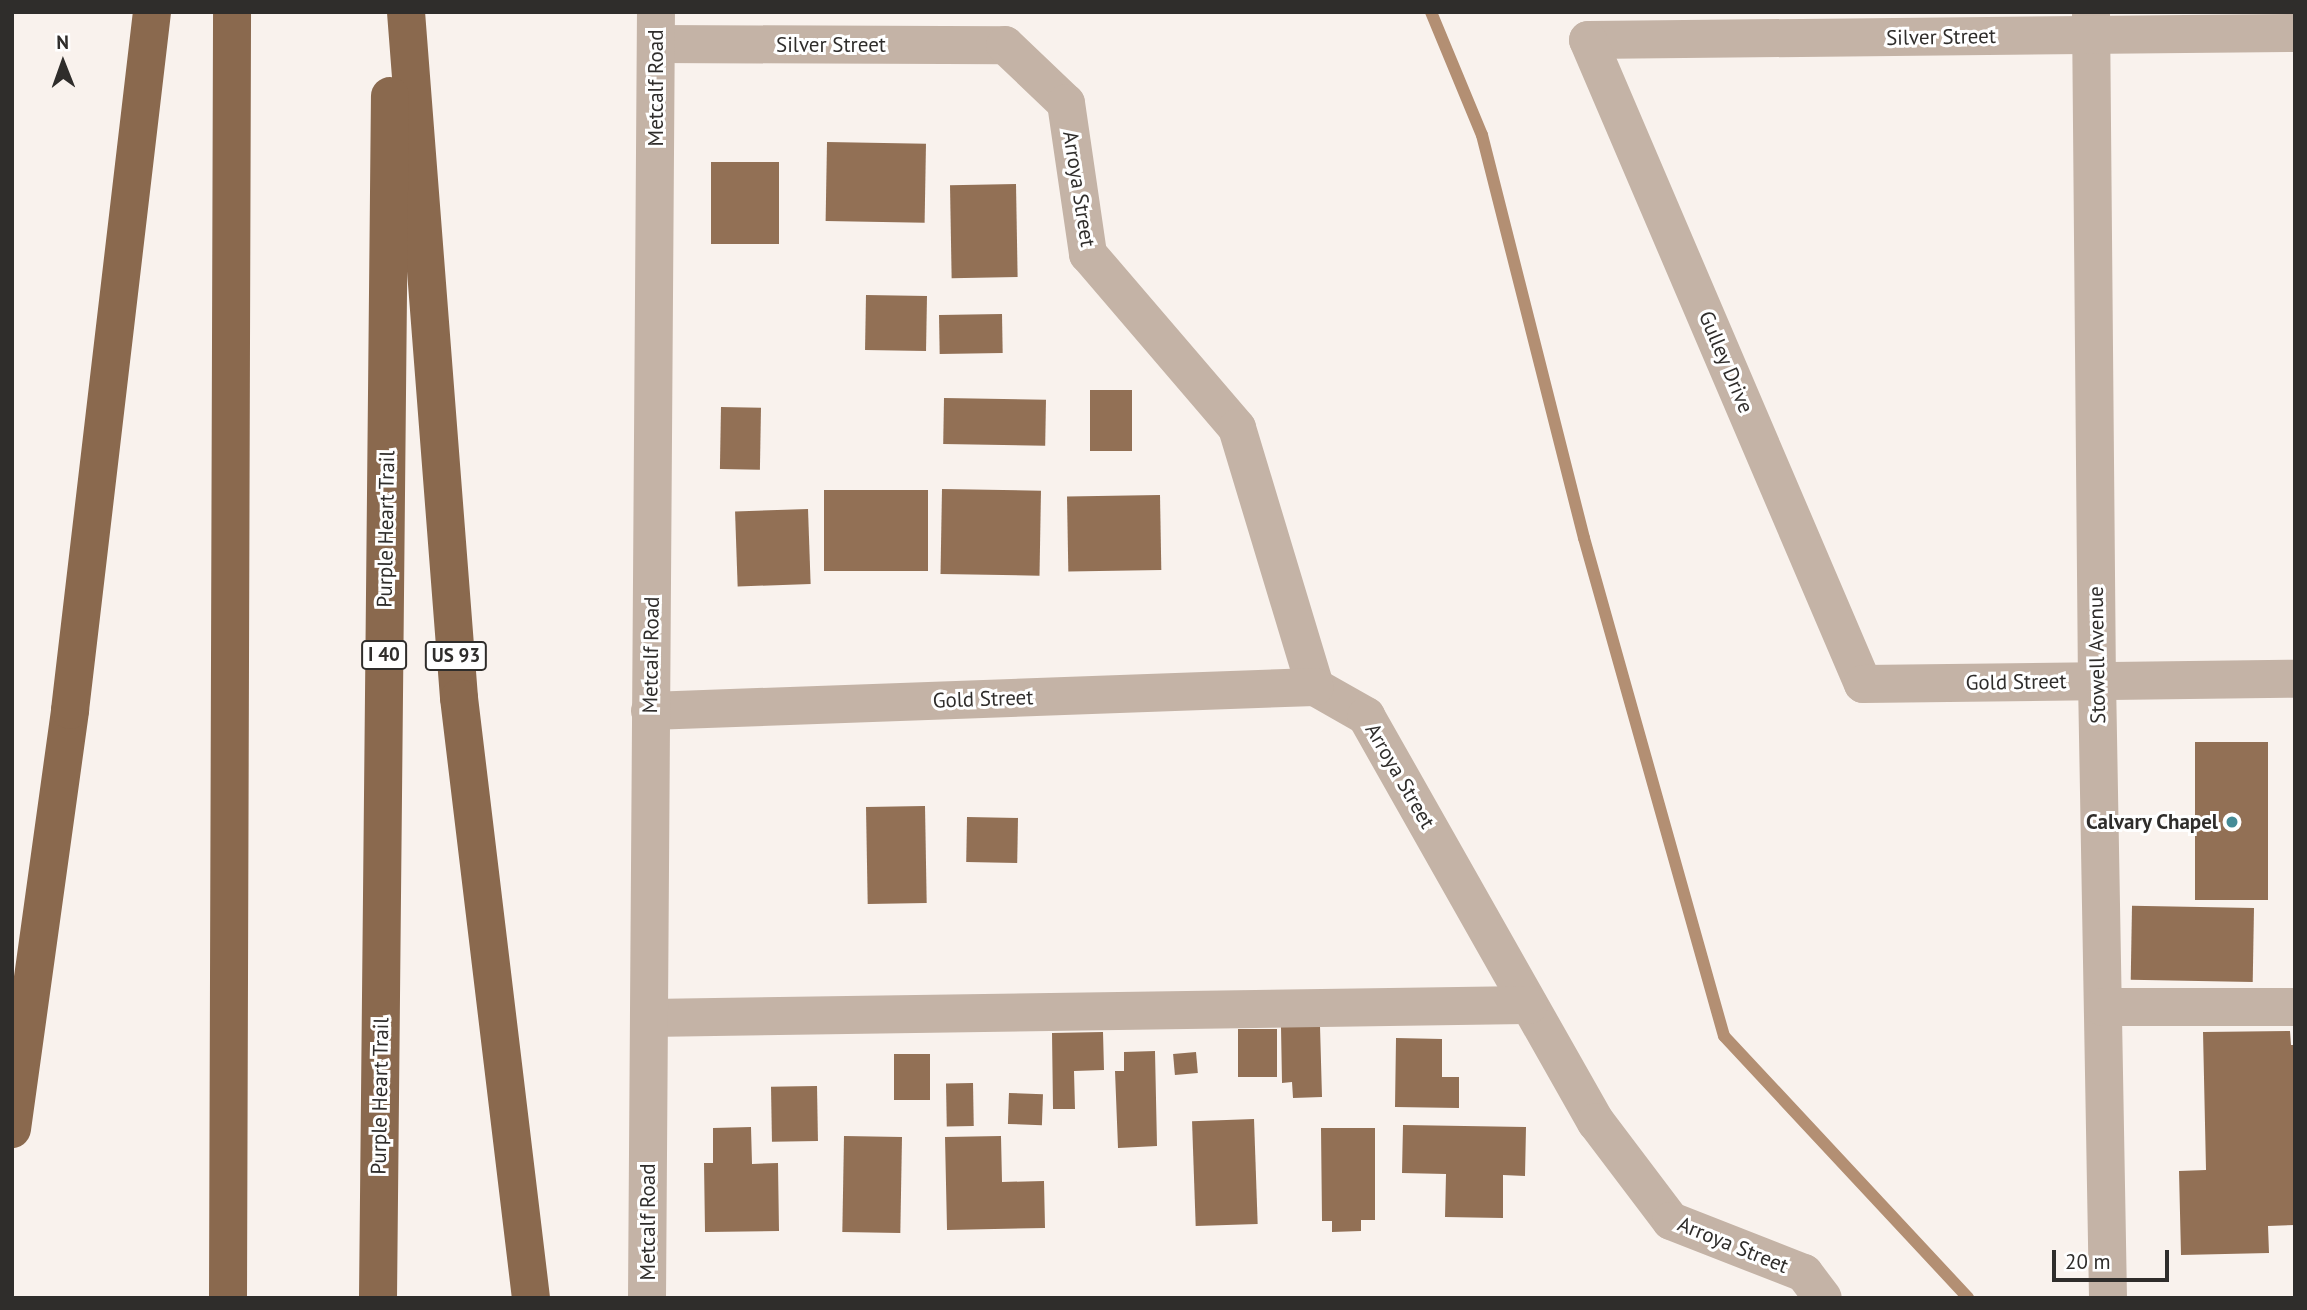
<!DOCTYPE html>
<style>
body{margin:0}
#map{position:relative;width:2307px;height:1310px;overflow:hidden;background:#f9f2ed;font-family:"PT Sans",sans-serif}
div>[style]{position:absolute}
.stream>*{height:12px;margin:-6px;padding:0 6px;transform-origin:6px;border-radius:6px;background:#b38f73}
.building>*{inset:0;background:#927055;transform-origin:0 0}
.minor>*{height:38px;margin:-19px;padding:0 19px;transform-origin:19px;border-radius:19px;background:#c4b3a6}
.highway>*{height:38px;margin:-19px;padding:0 19px;transform-origin:19px;border-radius:19px;background:#8a694e}
.dots>*{width:19px;height:19px;translate:-50% -50%;box-sizing:border-box;border:4px solid #fff;border-radius:50%}
span{translate:-50% -50%;white-space:nowrap;text-align:center;line-height:1.15;-webkit-text-stroke:6px #fff;paint-order:stroke}
.shield-label span{padding:2px 5px;background:#fff;border:2px solid;border-radius:5px;-webkit-text-stroke-width:0}
.shield-label{font-size:19px;color:#2f2d2b;font-weight:700}
.street-label{font-size:21px;color:#2f2d2b}
.poi-label{font-size:21px;color:#2f2d2b;font-weight:700}
.right{translate:-100% -50%;text-align:right}
.frame{position:absolute;inset:0;border:14px solid #2f2d2b;pointer-events:none}
.north{position:absolute;left:28px;top:28px;width:70px;height:70px;-webkit-text-stroke:5px #fff;paint-order:stroke;rotate:359deg;font-size:19px;font-weight:700;line-height:28px;text-align:center;color:#2f2d2b}
.north::after{content:'';display:block;margin:auto;width:24px;height:32px;background:#2f2d2b;clip-path:polygon(50% 0,100% 100%,50% 72%,0 100%)}
.scale{position:absolute;left:2052px;top:1250px;width:117px;height:32px;box-sizing:border-box;border:4px solid #2f2d2b;border-top:0;padding-left:9px;font-size:21px;line-height:24px;white-space:nowrap;color:#2f2d2b;-webkit-text-stroke:5px #fff;paint-order:stroke}
</style>
<div id="map">
<div class="stream">
<i style="left:1431px;top:12px;width:133px;rotate:67.5deg"></i>
<i style="left:1482px;top:135px;width:416px;rotate:75.8deg"></i>
<i style="left:1584px;top:538px;width:517px;rotate:74.3deg"></i>
<i style="left:1724px;top:1036px;width:358px;rotate:47deg"></i>
</div>
<div class="building">
<i style="left:827px;top:142px;width:99px;height:79px;rotate:1deg"></i>
<i style="left:779px;top:162px;width:82px;height:68px;rotate:90deg"></i>
<i style="left:1016px;top:184px;width:93px;height:66px;rotate:89deg"></i>
<i style="left:866px;top:295px;width:61px;height:55px;rotate:1deg"></i>
<i style="left:1002px;top:314px;width:39px;height:63px;rotate:89deg"></i>
<i style="left:1090px;top:390px;width:42px;height:61px"></i>
<i style="left:944px;top:398px;width:102px;height:46px;rotate:1deg"></i>
<i style="left:721px;top:407px;width:40px;height:62px;rotate:1deg"></i>
<i style="left:942px;top:489px;width:99px;height:85px;rotate:1deg"></i>
<i style="left:824px;top:490px;width:104px;height:81px"></i>
<i style="left:1160px;top:495px;width:75px;height:93px;rotate:89deg"></i>
<i style="left:808px;top:509px;width:75px;height:73px;rotate:88deg"></i>
<i style="left:2268px;top:742px;width:158px;height:73px;rotate:90deg"></i>
<i style="left:925px;top:806px;width:97px;height:59px;rotate:89deg"></i>
<i style="left:967px;top:817px;width:51px;height:45px;rotate:1deg"></i>
<i style="left:2254px;top:908px;width:74px;height:122px;rotate:91deg"></i>
<i style="clip-path:polygon(1320px 1026px,1322px 1097px,1293px 1098px,1292px 1082px,1282px 1083px,1281px 1027px)"></i>
<i style="left:1238px;top:1029px;width:39px;height:48px"></i>
<i style="clip-path:polygon(2290px 1031px,2291px 1045px,2295px 1045px,2295px 1225px,2268px 1226px,2269px 1253px,2181px 1255px,2179px 1171px,2206px 1170px,2203px 1032px)"></i>
<i style="clip-path:polygon(1103px 1032px,1104px 1070px,1074px 1071px,1075px 1109px,1053px 1109px,1052px 1033px)"></i>
<i style="clip-path:polygon(1396px 1038px,1442px 1039px,1442px 1077px,1459px 1077px,1459px 1108px,1395px 1107px)"></i>
<i style="clip-path:polygon(1155px 1051px,1157px 1146px,1118px 1148px,1115px 1071px,1124px 1071px,1124px 1052px)"></i>
<i style="left:1196px;top:1052px;width:21px;height:23px;rotate:85deg"></i>
<i style="left:894px;top:1054px;width:36px;height:46px"></i>
<i style="left:973px;top:1083px;width:43px;height:27px;rotate:89deg"></i>
<i style="left:817px;top:1086px;width:55px;height:46px;rotate:89deg"></i>
<i style="left:1009px;top:1093px;width:34px;height:31px;rotate:2deg"></i>
<i style="left:1254px;top:1119px;width:105px;height:62px;rotate:88deg"></i>
<i style="clip-path:polygon(1403px 1125px,1526px 1127px,1525px 1176px,1503px 1175px,1503px 1218px,1445px 1217px,1446px 1174px,1402px 1173px)"></i>
<i style="clip-path:polygon(751px 1127px,752px 1164px,778px 1163px,779px 1231px,705px 1232px,704px 1163px,713px 1163px,713px 1128px)"></i>
<i style="clip-path:polygon(1321px 1128px,1375px 1128px,1375px 1220px,1361px 1220px,1361px 1231px,1332px 1232px,1332px 1221px,1322px 1221px)"></i>
<i style="left:844px;top:1136px;width:58px;height:96px;rotate:1deg"></i>
<i style="clip-path:polygon(1001px 1136px,1002px 1182px,1044px 1181px,1045px 1228px,947px 1230px,945px 1137px)"></i>
</div>
<div class="minor">
<i style="left:2091px;top:12px;width:668px;rotate:89.49deg"></i>
<i style="left:2097px;top:680px;width:618px;rotate:88.98deg"></i>
<i style="left:2295px;top:33px;width:707px;rotate:179.43deg"></i>
<i style="left:1588px;top:40px;width:700px;rotate:66.88deg"></i>
<i style="left:1863px;top:684px;width:432px;rotate:-0.7deg"></i>
<i style="left:656px;top:44px;width:349px;rotate:0.2deg"></i>
<i style="left:1005px;top:45px;width:84px;rotate:43.6deg"></i>
<i style="left:1066px;top:103px;width:153px;rotate:81.7deg"></i>
<i style="left:1088px;top:254px;width:229px;rotate:49.4deg"></i>
<i style="left:1237px;top:428px;width:270px;rotate:73.2deg"></i>
<i style="left:1315px;top:687px;width:59px;rotate:29.6deg"></i>
<i style="left:1366px;top:716px;width:467px;rotate:60.5deg"></i>
<i style="left:1596px;top:1122px;width:124px;rotate:52.9deg"></i>
<i style="left:1671px;top:1221px;width:143px;rotate:21.4deg"></i>
<i style="left:1804px;top:1273px;width:31px;rotate:53deg"></i>
<i style="left:650px;top:711px;width:665px;rotate:-2.07deg"></i>
<i style="left:2103px;top:1007px;width:192px"></i>
<i style="left:649px;top:1018px;width:880px;rotate:-0.85deg"></i>
<i style="left:647px;top:1298px;width:1286px;rotate:-89.6deg"></i>
</div>
<div class="highway">
<i style="left:406px;top:12px;width:688px;rotate:85.58deg"></i>
<i style="left:459px;top:698px;width:604px;rotate:83.16deg"></i>
<i style="left:12px;top:1129px;width:423px;rotate:-82.1deg"></i>
<i style="left:70px;top:710px;width:703px;rotate:-83.3deg"></i>
<i style="left:228px;top:1298px;width:1286px;rotate:-89.82deg"></i>
<i style="left:378px;top:1298px;width:1202px;rotate:-89.43deg"></i>
</div>
<div class="dots">
<i style="left:2232px;top:822px;background:#458b96"></i>
</div>
<div class="shield-label">
<span style="left:384px;top:655px">I 40</span>
<span style="left:456px;top:656px">US 93</span>
</div>
<div class="street-label">
<span style="left:1941px;top:37px;rotate:-1deg">Silver Street</span>
<span style="left:831px;top:45px">Silver Street</span>
<span style="left:656px;top:88px;rotate:-90deg">Metcalf Road</span>
<span style="left:1079px;top:189px;rotate:81deg">Arroya Street</span>
<span style="left:1726px;top:362px;rotate:67deg">Gulley Drive</span>
<span style="left:386px;top:529px;rotate:-89deg">Purple Heart Trail</span>
<span style="left:651px;top:655px;rotate:-89deg">Metcalf Road</span>
<span style="left:2097px;top:655px;rotate:-91deg">Stowell Avenue</span>
<span style="left:2016px;top:682px;rotate:-1deg">Gold Street</span>
<span style="left:983px;top:699px;rotate:-2deg">Gold Street</span>
<span style="left:1400px;top:776px;rotate:60deg">Arroya Street</span>
<span style="left:380px;top:1096px;rotate:-89deg">Purple Heart Trail</span>
<span style="left:648px;top:1222px;rotate:-90deg">Metcalf Road</span>
<span style="left:1733px;top:1245px;rotate:22deg">Arroya Street</span>
</div>
<div class="poi-label">
<span class="right" style="left:2218px;top:822px">Calvary Chapel</span>
</div>
<div class="frame"></div>
<div class="north">N</div>
<div class="scale">20 m</div>
</div>
